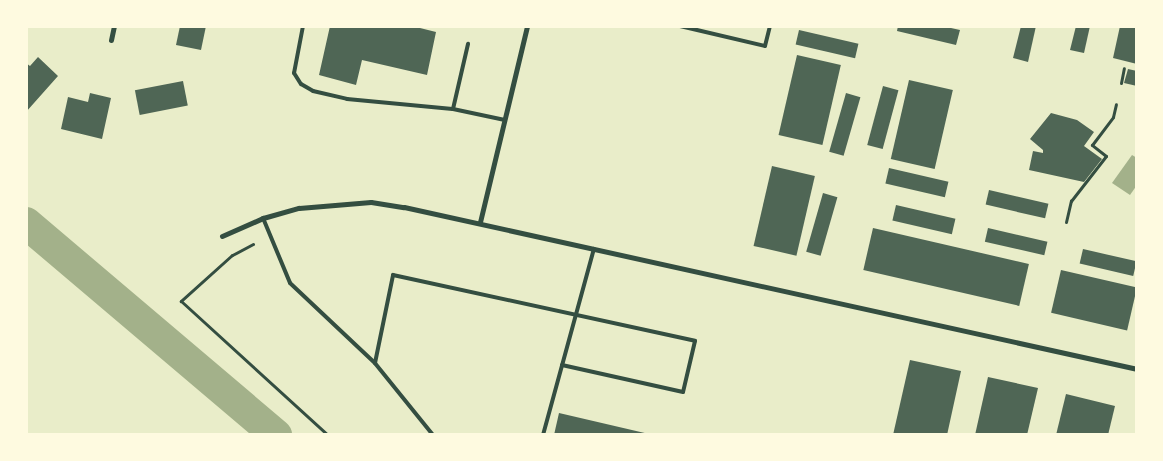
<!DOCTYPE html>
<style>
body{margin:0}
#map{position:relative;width:1163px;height:461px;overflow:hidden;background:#e9edc9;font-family:Overpass,sans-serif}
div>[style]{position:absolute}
.water>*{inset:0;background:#a3b18a}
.river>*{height:32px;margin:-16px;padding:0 16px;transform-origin:16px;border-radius:16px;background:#a3b18a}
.building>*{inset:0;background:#4f6655;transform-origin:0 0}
.path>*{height:3px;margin:-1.5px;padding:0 1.5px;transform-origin:1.5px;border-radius:1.5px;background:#344e41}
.service>*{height:4px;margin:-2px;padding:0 2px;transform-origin:2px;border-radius:2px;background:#344e41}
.minor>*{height:5px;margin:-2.5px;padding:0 2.5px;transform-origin:2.5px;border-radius:2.5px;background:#344e41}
span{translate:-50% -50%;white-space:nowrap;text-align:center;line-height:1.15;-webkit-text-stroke:5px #fefae0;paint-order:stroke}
.frame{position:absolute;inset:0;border:28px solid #fefae0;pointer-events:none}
</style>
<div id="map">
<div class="water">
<i style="clip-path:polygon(1132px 155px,1137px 158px,1137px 185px,1130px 195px,1112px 183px)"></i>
</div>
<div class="river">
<i style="left:26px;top:223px;width:328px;rotate:40.3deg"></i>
</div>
<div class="building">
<i style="clip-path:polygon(180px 26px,206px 26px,201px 50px,176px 45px)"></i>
<i style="clip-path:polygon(330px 26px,412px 26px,436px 32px,427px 75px,362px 60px,356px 85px,319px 75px)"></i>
<i style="clip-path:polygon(898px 26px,942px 26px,960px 30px,956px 45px,897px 31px)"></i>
<i style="clip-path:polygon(1021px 26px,1036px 26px,1028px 62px,1013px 58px)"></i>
<i style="clip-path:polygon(1076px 26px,1090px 26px,1084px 53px,1070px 50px)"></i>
<i style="clip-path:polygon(1120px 26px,1137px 26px,1137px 64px,1113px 58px)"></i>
<i style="left:799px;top:30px;width:61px;height:15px;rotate:13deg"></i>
<i style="left:797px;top:55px;width:45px;height:82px;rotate:13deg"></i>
<i style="clip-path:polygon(38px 57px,58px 76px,26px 112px,26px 63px,30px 66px)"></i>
<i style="clip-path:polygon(1128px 69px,1137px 71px,1137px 86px,1124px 83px)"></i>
<i style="left:909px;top:80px;width:45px;height:81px;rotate:13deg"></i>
<i style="left:183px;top:81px;width:25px;height:49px;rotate:79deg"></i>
<i style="left:883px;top:86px;width:16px;height:61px;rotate:15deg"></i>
<i style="clip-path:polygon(90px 93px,111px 98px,102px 139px,61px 129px,68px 97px,88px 102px)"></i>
<i style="left:846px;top:93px;width:15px;height:61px;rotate:16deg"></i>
<i style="clip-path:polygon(1051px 113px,1077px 120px,1094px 132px,1084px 146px,1102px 159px,1084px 182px,1029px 170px,1033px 151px,1043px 153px,1043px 150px,1030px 139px)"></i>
<i style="left:772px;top:166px;width:44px;height:82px;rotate:13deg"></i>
<i style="left:889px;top:168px;width:61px;height:16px;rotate:13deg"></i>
<i style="left:989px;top:190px;width:61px;height:15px;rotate:13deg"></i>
<i style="left:823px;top:193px;width:15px;height:61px;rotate:16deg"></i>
<i style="left:896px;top:205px;width:61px;height:16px;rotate:13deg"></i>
<i style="left:873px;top:228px;width:160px;height:43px;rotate:13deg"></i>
<i style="left:988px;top:228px;width:61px;height:14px;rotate:13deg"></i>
<i style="left:1083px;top:249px;width:55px;height:15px;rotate:13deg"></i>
<i style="left:1061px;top:270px;width:78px;height:44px;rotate:13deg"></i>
<i style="clip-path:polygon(910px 360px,961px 371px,947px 435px,893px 435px)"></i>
<i style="clip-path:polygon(988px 377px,1038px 388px,1027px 435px,975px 435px)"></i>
<i style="clip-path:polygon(1066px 394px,1115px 406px,1108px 435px,1056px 435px)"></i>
<i style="clip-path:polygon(559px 413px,649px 434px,649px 435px,554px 435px)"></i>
</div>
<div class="path">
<i style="left:1121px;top:83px;width:15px;rotate:-79deg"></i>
<i style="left:1066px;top:222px;width:22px;rotate:-77deg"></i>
<i style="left:1071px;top:201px;width:57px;rotate:-52.1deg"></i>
<i style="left:1106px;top:156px;width:18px;rotate:-142deg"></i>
<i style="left:1092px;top:145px;width:35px;rotate:-53deg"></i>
<i style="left:1113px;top:117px;width:13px;rotate:-77deg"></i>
<i style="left:253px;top:244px;width:24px;rotate:152deg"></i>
<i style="left:232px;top:255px;width:69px;rotate:138deg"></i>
<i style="left:181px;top:301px;width:199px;rotate:42.4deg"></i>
</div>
<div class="service">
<i style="left:303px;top:26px;width:48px;rotate:100.8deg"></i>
<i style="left:294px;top:73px;width:13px;rotate:58deg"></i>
<i style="left:301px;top:84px;width:14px;rotate:30deg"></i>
<i style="left:313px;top:91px;width:35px;rotate:13deg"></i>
<i style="left:347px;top:99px;width:106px;rotate:5.4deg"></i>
<i style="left:453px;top:109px;width:53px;rotate:11.9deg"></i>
<i style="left:680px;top:26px;width:87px;rotate:13.2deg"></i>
<i style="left:765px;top:46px;width:21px;rotate:-76deg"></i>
<i style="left:453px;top:109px;width:67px;rotate:-77deg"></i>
<i style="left:263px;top:218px;width:70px;rotate:67.4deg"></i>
<i style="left:290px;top:283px;width:117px;rotate:43.3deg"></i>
<i style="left:433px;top:435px;width:92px;rotate:-128.9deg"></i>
<i style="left:375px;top:363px;width:90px;rotate:-78.4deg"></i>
<i style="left:393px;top:275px;width:309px;rotate:12.3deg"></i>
<i style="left:695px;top:341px;width:52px;rotate:103.2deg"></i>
<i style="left:683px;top:392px;width:124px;rotate:-167.4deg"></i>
<i style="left:543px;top:435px;width:193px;rotate:-74.7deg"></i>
</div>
<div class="minor">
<i style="left:111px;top:40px;width:14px;rotate:-78deg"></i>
<i style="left:480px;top:222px;width:202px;rotate:-76.5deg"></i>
<i style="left:222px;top:236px;width:45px;rotate:-23.7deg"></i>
<i style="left:263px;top:218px;width:37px;rotate:-16deg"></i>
<i style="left:299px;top:208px;width:72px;rotate:-4.8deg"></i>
<i style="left:371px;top:202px;width:33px;rotate:9deg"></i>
<i style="left:404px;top:207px;width:751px;rotate:12.46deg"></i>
</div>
<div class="frame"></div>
</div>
